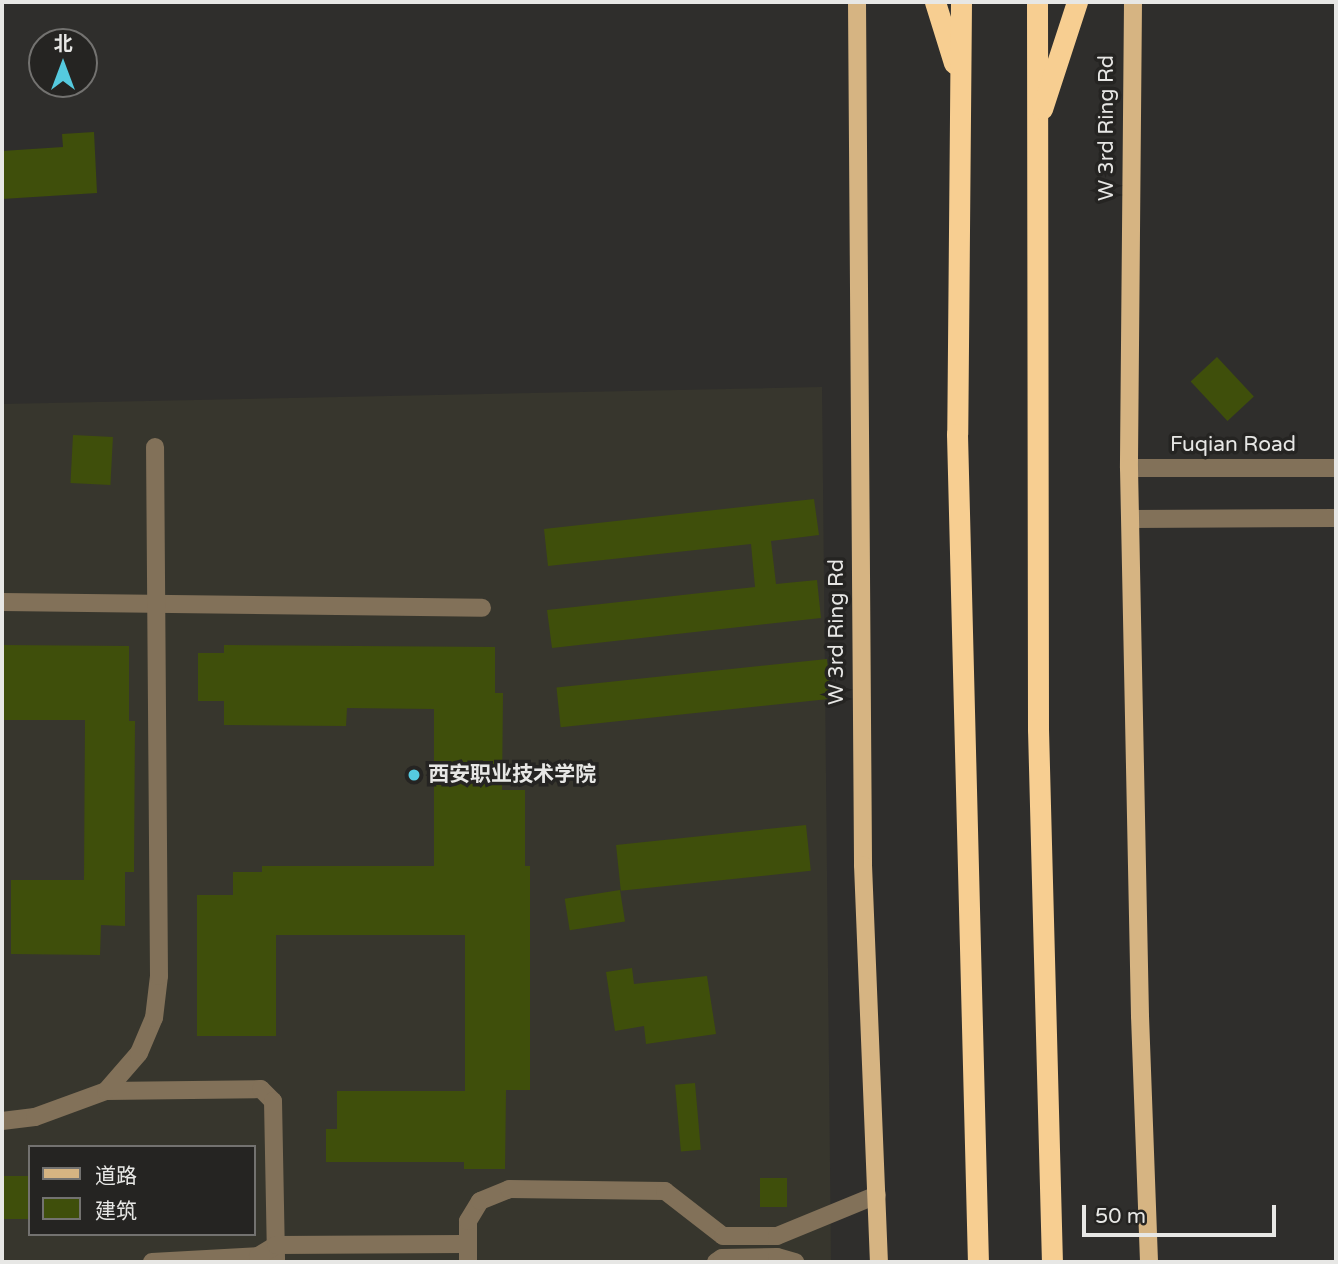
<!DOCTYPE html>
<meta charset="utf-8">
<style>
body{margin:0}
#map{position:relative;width:1338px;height:1264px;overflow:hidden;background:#2f2e2c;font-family:"Varela Round","Noto Sans SC",sans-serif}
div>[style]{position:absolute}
.built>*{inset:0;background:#37362d}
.building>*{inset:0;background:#3f4f0b;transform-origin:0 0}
.minor>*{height:18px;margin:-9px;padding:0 9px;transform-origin:9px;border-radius:9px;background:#827159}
.major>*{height:18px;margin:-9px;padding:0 9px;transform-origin:9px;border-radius:9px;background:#d6b482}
.highway>*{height:21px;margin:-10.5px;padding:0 10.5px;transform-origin:10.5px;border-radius:10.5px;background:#f7ce91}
.dots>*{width:19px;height:19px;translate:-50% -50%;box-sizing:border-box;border:4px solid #252422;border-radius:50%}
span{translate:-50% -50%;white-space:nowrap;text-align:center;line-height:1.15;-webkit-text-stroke:7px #252422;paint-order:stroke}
.street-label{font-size:21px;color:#e7e7e5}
.poi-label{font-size:21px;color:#e7e7e5;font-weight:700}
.left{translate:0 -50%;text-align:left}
.frame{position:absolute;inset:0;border:4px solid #e7e7e5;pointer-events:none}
.legend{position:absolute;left:28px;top:1145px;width:228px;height:91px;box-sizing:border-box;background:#252422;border:2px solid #737270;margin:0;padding:9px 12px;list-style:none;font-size:21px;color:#e7e7e5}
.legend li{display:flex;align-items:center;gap:14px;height:35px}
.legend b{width:35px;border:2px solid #737270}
.north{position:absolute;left:28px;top:28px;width:70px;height:70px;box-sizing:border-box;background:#252422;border:2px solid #737270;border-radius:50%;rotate:0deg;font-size:19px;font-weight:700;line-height:28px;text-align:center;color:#e7e7e5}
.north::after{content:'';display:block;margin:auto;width:24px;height:32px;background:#55cadf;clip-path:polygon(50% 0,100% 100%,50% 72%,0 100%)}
.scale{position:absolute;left:1082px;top:1205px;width:194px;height:32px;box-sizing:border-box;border:4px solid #e7e7e5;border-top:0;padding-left:9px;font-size:21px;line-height:24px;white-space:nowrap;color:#e7e7e5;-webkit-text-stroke:5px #252422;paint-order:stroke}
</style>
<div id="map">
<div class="built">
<i style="clip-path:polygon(evenodd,822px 387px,831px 1262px,2px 1262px,2px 404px,822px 387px,30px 1147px,254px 1147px,254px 1234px,30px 1234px,30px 1147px)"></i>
</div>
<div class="building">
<i style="clip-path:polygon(94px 132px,97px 193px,2px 199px,2px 151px,63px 147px,62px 134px)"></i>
<i style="left:1217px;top:357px;width:54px;height:36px;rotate:47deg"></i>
<i style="left:73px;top:435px;width:40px;height:48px;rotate:3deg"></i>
<i style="clip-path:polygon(814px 499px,819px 535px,771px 541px,776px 584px,817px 580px,821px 618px,552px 648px,547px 610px,755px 587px,751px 544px,548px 566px,544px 529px)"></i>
<i style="clip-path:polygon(2px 645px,129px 646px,129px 721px,135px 721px,134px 872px,125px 872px,125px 926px,101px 925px,100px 955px,11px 954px,11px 880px,84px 880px,85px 720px,2px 720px)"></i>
<i style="clip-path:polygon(224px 645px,495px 647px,495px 693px,503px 693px,502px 790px,525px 790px,525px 866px,530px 866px,530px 1090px,506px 1090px,505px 1169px,464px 1169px,464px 1162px,326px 1162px,326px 1129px,337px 1129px,337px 1091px,465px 1091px,465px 935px,276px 935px,276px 1036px,197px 1036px,197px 895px,233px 895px,233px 872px,262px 872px,262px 866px,434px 866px,434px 709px,347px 708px,346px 726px,224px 725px,224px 701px,198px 701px,198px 653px,224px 653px)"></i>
<i style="left:827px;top:659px;width:40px;height:272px;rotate:84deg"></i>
<i style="left:806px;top:825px;width:46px;height:191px;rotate:84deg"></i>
<i style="left:620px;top:890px;width:32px;height:56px;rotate:81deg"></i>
<i style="clip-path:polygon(632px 968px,634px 984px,707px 976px,716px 1034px,646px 1044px,644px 1026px,615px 1031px,606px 972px)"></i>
<i style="left:695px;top:1083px;width:67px;height:20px;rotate:85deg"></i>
<i style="left:30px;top:1176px;width:43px;height:28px;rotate:90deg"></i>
<i style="left:760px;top:1178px;width:27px;height:29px"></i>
</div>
<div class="minor">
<i style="left:1129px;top:468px;width:207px"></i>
<i style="left:1131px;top:519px;width:205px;rotate:-0.3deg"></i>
<i style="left:2px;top:602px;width:480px;rotate:0.7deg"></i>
<i style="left:106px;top:1091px;width:155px;rotate:-0.7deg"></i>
<i style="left:261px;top:1089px;width:17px;rotate:45deg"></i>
<i style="left:273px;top:1101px;width:161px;rotate:88.9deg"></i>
<i style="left:2px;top:1121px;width:33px;rotate:-7deg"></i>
<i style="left:35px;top:1117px;width:76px;rotate:-20.1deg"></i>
<i style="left:106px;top:1091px;width:50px;rotate:-49deg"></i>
<i style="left:139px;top:1053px;width:38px;rotate:-67deg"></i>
<i style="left:154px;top:1018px;width:42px;rotate:-83.2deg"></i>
<i style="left:159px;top:976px;width:529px;rotate:-90.43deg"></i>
<i style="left:152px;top:1262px;width:106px;rotate:-3.2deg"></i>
<i style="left:258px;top:1256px;width:21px;rotate:-31deg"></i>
<i style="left:276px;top:1245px;width:188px;rotate:-0.3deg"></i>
<i style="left:468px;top:1262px;width:41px;rotate:-90deg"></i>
<i style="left:468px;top:1221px;width:23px;rotate:-59deg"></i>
<i style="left:480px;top:1201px;width:31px;rotate:-22deg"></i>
<i style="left:509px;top:1189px;width:156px;rotate:0.7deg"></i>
<i style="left:665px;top:1191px;width:73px;rotate:37.8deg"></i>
<i style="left:723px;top:1236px;width:54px"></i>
<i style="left:777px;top:1236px;width:108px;rotate:-22.3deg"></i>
<i style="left:716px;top:1262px;width:7px;rotate:-34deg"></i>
<i style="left:722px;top:1258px;width:55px;rotate:-1deg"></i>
<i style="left:777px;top:1257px;width:19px;rotate:16deg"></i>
</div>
<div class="major">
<i style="left:857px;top:2px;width:863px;rotate:89.6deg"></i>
<i style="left:863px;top:865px;width:397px;rotate:87.7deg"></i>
<i style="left:1133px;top:2px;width:466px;rotate:90.5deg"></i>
<i style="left:1129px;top:468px;width:548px;rotate:88.85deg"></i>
<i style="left:1140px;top:1016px;width:246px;rotate:87.9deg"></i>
</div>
<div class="highway">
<i style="left:935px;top:2px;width:64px;rotate:72.7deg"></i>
<i style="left:961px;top:2px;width:432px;rotate:90.5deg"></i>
<i style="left:957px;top:434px;width:828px;rotate:88.55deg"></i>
<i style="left:1037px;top:2px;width:727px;rotate:89.92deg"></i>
<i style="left:1038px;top:729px;width:533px;rotate:88.5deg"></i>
<i style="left:1042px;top:109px;width:113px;rotate:-71.9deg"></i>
</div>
<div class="dots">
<i style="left:414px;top:775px;background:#55cadf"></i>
</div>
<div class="street-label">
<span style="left:1107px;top:128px;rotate:-90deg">W 3rd Ring Rd</span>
<span style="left:1233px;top:445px">Fuqian Road</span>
<span style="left:837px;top:632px;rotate:-90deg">W 3rd Ring Rd</span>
</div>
<div class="poi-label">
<span class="left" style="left:428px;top:775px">西安职业技术学院</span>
</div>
<div class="frame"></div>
<ul class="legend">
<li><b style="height:9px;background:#d6b482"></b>道路</li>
<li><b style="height:19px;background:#3f4f0b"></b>建筑</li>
</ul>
<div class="north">北</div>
<div class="scale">50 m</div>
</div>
